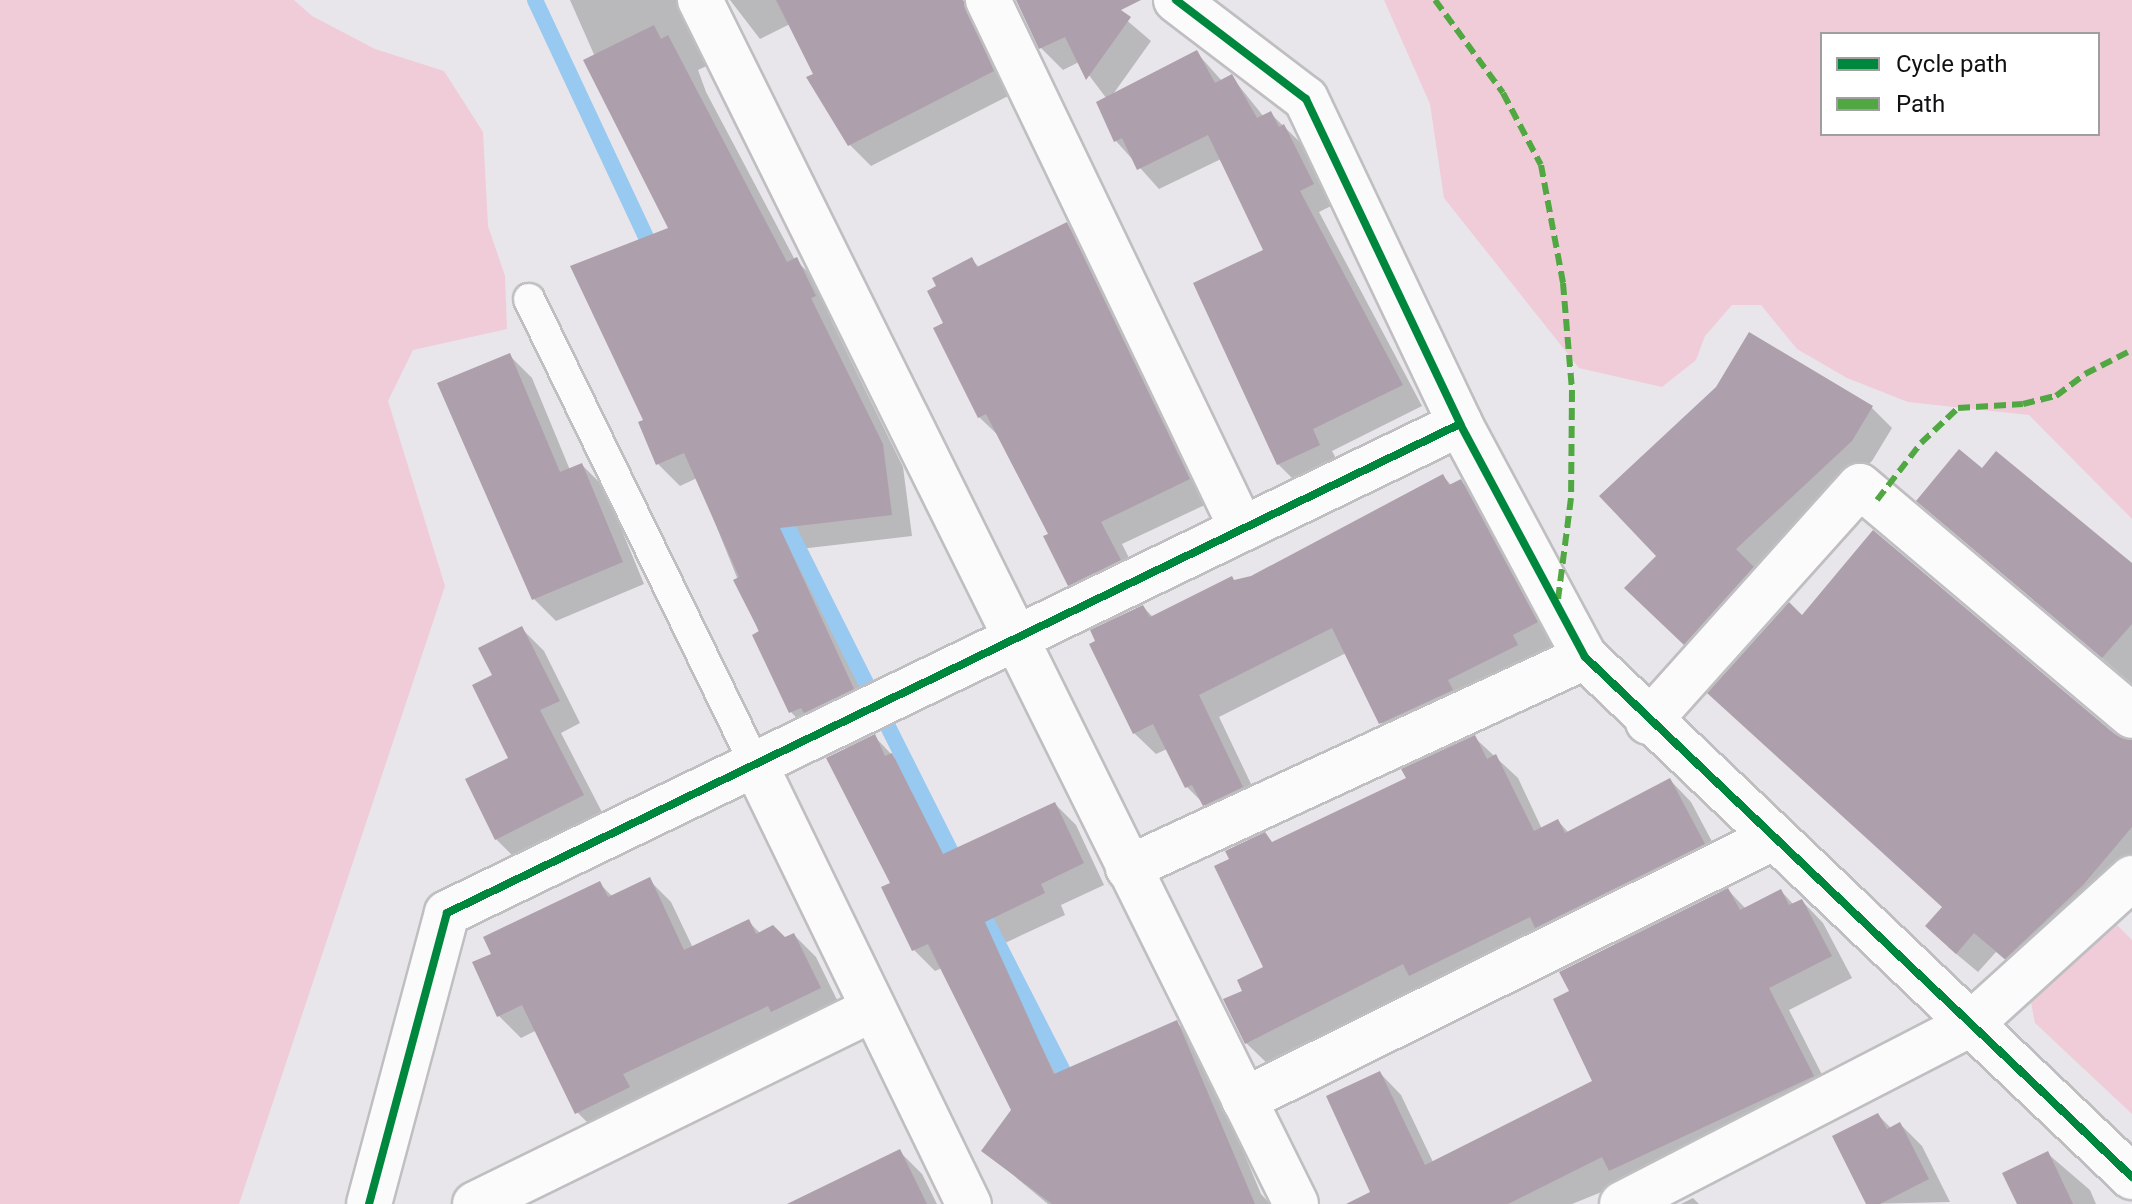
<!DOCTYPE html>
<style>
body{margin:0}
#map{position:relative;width:2132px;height:1204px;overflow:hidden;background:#e8e6ea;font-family:Roboto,sans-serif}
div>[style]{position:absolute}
.green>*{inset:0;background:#f0cbd8}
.shadow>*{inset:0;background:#0003}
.stream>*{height:16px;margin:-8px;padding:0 8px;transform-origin:8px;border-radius:8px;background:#98c9f1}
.building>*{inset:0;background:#ada0ac}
.roads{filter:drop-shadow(2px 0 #bfbec1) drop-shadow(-2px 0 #bfbec1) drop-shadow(0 2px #bfbec1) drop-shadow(0 -2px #bfbec1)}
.lane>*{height:30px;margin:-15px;padding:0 15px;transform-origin:15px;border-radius:15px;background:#fcfbfc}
.street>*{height:44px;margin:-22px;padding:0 22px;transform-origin:22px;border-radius:22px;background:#fcfbfc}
.quiet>*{height:6px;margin-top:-3px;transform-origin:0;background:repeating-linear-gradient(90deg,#51a842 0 12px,transparent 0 18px)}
.cycleway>*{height:8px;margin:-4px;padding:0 4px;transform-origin:4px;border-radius:4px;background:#00873e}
span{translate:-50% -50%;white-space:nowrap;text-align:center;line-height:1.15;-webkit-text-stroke:6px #fff;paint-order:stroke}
.legend{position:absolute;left:1820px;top:32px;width:280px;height:104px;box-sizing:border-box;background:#fff;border:2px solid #a09fa0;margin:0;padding:10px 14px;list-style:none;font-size:24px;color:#111012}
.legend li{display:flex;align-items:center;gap:16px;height:40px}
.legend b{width:40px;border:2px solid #a09fa0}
</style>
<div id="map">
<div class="green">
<i style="clip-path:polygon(0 0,294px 0,312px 16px,375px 49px,444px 71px,483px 132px,488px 226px,505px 276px,507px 329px,413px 350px,388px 401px,445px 586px,239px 1204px,0 1204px)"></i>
<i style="clip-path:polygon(evenodd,1384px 0,2132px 0,2132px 519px,2029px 415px,1908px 402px,1847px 378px,1797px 349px,1761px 305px,1732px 305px,1705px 336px,1696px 360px,1662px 387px,1579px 368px,1444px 198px,1430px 104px,1384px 0,2098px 34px,2098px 134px,1822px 134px,1822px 34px,2098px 34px)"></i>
<i style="clip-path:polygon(2113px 921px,2132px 940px,2132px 1114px,2035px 1023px,2030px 997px)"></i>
</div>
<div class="shadow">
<i style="clip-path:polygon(570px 0,715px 0,713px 63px,698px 70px,706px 92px,795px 260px,818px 281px,836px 317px,831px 320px,903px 467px,912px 536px,800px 549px,874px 711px,812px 734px,791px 712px,697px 478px,680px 486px,658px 464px,641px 423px,646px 421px,671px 229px)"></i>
<i style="clip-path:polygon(730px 0,963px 0,985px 29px,1014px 93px,871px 166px,850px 145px,790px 24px,760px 39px)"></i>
<i style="clip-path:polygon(1034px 0,1103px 0,1151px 41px,1111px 97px,1197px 53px,1222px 81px,1231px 76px,1264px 117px,1271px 114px,1305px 147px,1333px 205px,1319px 212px,1422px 406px,1332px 451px,1340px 466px,1299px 485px,1278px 464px,1266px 251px,1221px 159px,1159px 189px,1116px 141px,1107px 99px,1079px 62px,1063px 70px,1041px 48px)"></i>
<i style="clip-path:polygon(1066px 224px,1088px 246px,1211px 502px,1122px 544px,1141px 582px,1091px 606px,1069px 584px,1051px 535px,1000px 437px,979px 417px,946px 324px,971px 259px,980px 268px)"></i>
<i style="clip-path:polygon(510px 356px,532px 378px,570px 470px,582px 465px,604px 487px,644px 584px,556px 621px,534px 599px)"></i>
<i style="clip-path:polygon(1718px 388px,1871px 407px,1892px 428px,1872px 461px,1755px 570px,1773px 588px,1705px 663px,1647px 608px,1659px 557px)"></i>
<i style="clip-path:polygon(1982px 471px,2132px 564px,2132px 684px,1919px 500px)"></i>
<i style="clip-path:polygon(1443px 476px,1452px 486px,1461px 481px,1482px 502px,1558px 644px,1402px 745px,1381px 723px,1346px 653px,1219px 717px,1263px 809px,1226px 826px,1187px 787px,1167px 749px,1156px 754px,1134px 733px,1143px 607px,1154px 618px,1251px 578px)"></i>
<i style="clip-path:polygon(1803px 618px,2132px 740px,2132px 884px,2027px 978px,1996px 952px,1978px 972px,1948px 947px,1944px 908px)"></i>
<i style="clip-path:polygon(522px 629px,544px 651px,580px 723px,561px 733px,605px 818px,518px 861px,496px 839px,511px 759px,494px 676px)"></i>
<i style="clip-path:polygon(875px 737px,912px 776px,951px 853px,1055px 804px,1076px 825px,1104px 885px,1061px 905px,1065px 915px,1005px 943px,1063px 1072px,1176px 1022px,1198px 1043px,1261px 1194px,1270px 1204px,1048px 1204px,983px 1150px,1013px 1111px,942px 968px,935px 971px,914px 950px,892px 884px)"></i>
<i style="clip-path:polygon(1475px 738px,1518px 778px,1542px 829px,1558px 821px,1569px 833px,1670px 780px,1691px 802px,1725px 866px,1432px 996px,1423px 987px,1268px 1064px,1246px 1043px,1245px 992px,1266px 968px,1273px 844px,1408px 779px)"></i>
<i style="clip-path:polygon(649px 880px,671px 902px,693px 948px,748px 921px,761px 934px,785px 940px,794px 935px,816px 957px,842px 1010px,790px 1028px,644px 1096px,650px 1109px,599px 1134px,577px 1112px,537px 1030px,521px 1038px,499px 1016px,494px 955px,599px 883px,613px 897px)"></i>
<i style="clip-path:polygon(1728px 890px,1746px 909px,1781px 891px,1794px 905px,1802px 901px,1823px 923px,1852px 978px,1789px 1010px,1834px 1098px,1572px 1204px,1381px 1204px,1380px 1073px,1401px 1095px,1433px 1162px,1595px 1082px)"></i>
<i style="clip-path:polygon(1878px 1115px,1891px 1128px,1900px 1124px,1922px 1146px,1950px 1202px,1868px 1204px)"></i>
<i style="clip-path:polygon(900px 1152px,922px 1174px,937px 1204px,847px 1204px)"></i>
<i style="clip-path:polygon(2048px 1154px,2090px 1190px,2096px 1204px,2019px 1204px)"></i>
<i style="clip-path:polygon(1693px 1198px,1699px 1204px,1681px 1204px)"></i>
</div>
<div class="stream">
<i style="left:535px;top:0;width:283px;rotate:64.9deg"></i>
<i style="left:779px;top:510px;width:401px;rotate:63.3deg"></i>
<i style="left:977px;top:903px;width:209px;rotate:62.9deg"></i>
</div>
<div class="building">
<i style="clip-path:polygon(776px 0,963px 0,994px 71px,848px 146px,806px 77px,813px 74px)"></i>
<i style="clip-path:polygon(1016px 0,1141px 0,1121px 10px,1131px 17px,1086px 80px,1065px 37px,1039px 49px)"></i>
<i style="clip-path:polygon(654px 25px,661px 39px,668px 35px,787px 262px,797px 257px,816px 296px,811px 298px,883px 444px,892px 515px,780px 528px,854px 689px,804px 713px,801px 708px,789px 713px,752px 635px,759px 631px,733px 580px,739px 577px,684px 453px,656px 465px,638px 422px,643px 420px,570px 266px,668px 228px,583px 60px)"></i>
<i style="clip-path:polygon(1197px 50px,1215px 83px,1232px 74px,1257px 118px,1271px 111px,1279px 127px,1284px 124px,1314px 184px,1300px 191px,1403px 385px,1313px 429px,1320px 445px,1277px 465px,1193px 283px,1263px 250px,1208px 135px,1137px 170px,1122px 138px,1114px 142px,1096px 102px)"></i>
<i style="clip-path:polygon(1067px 222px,1190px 479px,1101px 522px,1121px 560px,1068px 586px,1043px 536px,1048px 534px,986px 414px,978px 418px,933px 328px,943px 323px,927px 291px,936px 286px,932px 278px,972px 257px,977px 267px)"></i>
<i style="clip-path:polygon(1749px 332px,1873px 406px,1852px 441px,1736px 549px,1754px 567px,1684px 645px,1624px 588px,1656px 556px,1599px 496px,1716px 387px)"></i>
<i style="clip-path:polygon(510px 353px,560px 472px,582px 463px,623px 562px,532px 600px,437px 383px)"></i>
<i style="clip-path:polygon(1959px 449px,1982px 468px,1996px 451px,2132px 563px,2132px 624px,2102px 658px,1916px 501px)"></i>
<i style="clip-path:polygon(1443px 474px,1449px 485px,1461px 479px,1538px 622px,1513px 635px,1518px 645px,1448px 680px,1453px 690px,1379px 724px,1332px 628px,1199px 695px,1243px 787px,1203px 806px,1192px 785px,1185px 788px,1153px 724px,1133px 734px,1089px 644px,1095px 641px,1090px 630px,1143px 605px,1150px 617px,1232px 576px,1234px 580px,1251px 576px)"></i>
<i style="clip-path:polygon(1873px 530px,2116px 735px,2132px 740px,2132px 827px,2083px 885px,2005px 959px,1974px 933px,1956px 954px,1925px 926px,1942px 907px,1707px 693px,1789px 602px,1802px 615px)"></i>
<i style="clip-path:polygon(522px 626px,560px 701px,540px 710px,584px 795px,495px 840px,465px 779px,508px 758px,472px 685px,492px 675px,478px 648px)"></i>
<i style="clip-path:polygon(875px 734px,885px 756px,892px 753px,943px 854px,1055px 802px,1084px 863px,1041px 884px,1045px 893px,985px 922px,1054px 1074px,1177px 1020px,1255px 1204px,1052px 1204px,981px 1151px,1011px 1110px,928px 944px,912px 951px,881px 887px,890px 883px,826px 758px)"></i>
<i style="clip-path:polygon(1475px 735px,1487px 759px,1496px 754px,1534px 831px,1558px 819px,1565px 833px,1670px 778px,1705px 844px,1535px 928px,1530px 917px,1409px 976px,1403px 964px,1245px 1044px,1223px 999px,1242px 991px,1237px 980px,1263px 967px,1214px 866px,1229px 859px,1225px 851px,1265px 832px,1272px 842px,1406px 778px,1401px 769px)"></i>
<i style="clip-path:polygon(650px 877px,684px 950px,749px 919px,756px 934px,773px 925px,785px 937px,794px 933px,821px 988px,771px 1012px,768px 1006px,623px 1074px,630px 1087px,575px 1114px,522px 1005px,497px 1017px,472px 962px,491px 954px,483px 937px,600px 881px,608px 897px)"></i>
<i style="clip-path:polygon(1728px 888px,1740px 910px,1781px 889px,1789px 905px,1802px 899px,1832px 956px,1769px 988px,1814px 1076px,1609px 1171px,1602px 1157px,1508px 1204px,1346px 1204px,1370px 1192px,1326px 1096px,1380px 1071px,1425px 1165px,1592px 1081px,1553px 999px,1569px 991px,1559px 972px)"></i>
<i style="clip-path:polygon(1878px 1113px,1887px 1129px,1900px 1122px,1929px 1179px,1880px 1204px,1866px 1204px,1832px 1136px)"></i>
<i style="clip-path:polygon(900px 1149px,927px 1204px,787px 1204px)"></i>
<i style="clip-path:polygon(2048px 1151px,2073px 1204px,2017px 1204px,2002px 1173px)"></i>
</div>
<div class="roads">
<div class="lane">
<i style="left:529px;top:299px;width:515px;rotate:64.08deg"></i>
</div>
<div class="street">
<i style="left:700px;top:0;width:1343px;rotate:63.66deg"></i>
<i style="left:988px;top:0;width:585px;rotate:64.36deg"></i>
<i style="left:1176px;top:0;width:163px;rotate:37.3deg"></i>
<i style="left:1306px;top:99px;width:360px;rotate:64.6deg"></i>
<i style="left:1460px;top:424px;width:264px;rotate:61.8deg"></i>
<i style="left:1585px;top:657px;width:755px;rotate:43.55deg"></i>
<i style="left:1648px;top:722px;width:317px;rotate:-48.1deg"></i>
<i style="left:1860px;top:486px;width:356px;rotate:40.2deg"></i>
<i style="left:754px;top:762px;width:492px;rotate:64.1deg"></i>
<i style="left:1128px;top:868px;width:503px;rotate:-24.78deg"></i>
<i style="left:1244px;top:1100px;width:590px;rotate:-26.35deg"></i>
<i style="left:369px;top:1204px;width:301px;rotate:-75deg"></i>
<i style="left:447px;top:913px;width:1125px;rotate:-25.77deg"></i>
<i style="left:475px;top:1204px;width:441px;rotate:-26.1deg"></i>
<i style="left:1622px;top:1204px;width:394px;rotate:-27.3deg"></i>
<i style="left:1972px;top:1023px;width:216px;rotate:-42.2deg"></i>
</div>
</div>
<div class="quiet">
<i style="left:1435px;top:0;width:115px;rotate:53.8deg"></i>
<i style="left:1503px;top:93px;width:81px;rotate:62.2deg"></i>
<i style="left:1541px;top:165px;width:120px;rotate:79.4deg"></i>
<i style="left:1563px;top:283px;width:107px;rotate:85.2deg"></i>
<i style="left:1572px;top:390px;width:108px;rotate:90.5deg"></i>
<i style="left:1571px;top:498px;width:102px;rotate:97.3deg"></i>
<i style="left:1877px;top:500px;width:72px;rotate:-52.3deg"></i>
<i style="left:1921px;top:443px;width:51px;rotate:-43.4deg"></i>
<i style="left:1958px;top:408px;width:65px;rotate:-3.5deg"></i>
<i style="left:2023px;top:404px;width:34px;rotate:-14deg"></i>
<i style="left:2056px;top:396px;width:36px;rotate:-37deg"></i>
<i style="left:2085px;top:374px;width:53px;rotate:-27.1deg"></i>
</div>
<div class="cycleway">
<i style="left:1176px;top:0;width:163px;rotate:37.3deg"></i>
<i style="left:1306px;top:99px;width:360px;rotate:64.6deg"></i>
<i style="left:1460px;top:424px;width:264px;rotate:61.8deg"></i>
<i style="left:1585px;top:657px;width:755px;rotate:43.55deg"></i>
<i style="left:369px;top:1204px;width:301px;rotate:-75deg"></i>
<i style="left:447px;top:913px;width:1125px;rotate:-25.77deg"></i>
</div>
<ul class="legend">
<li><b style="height:10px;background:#00873e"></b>Cycle path</li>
<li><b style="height:10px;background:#51a842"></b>Path</li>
</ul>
</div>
